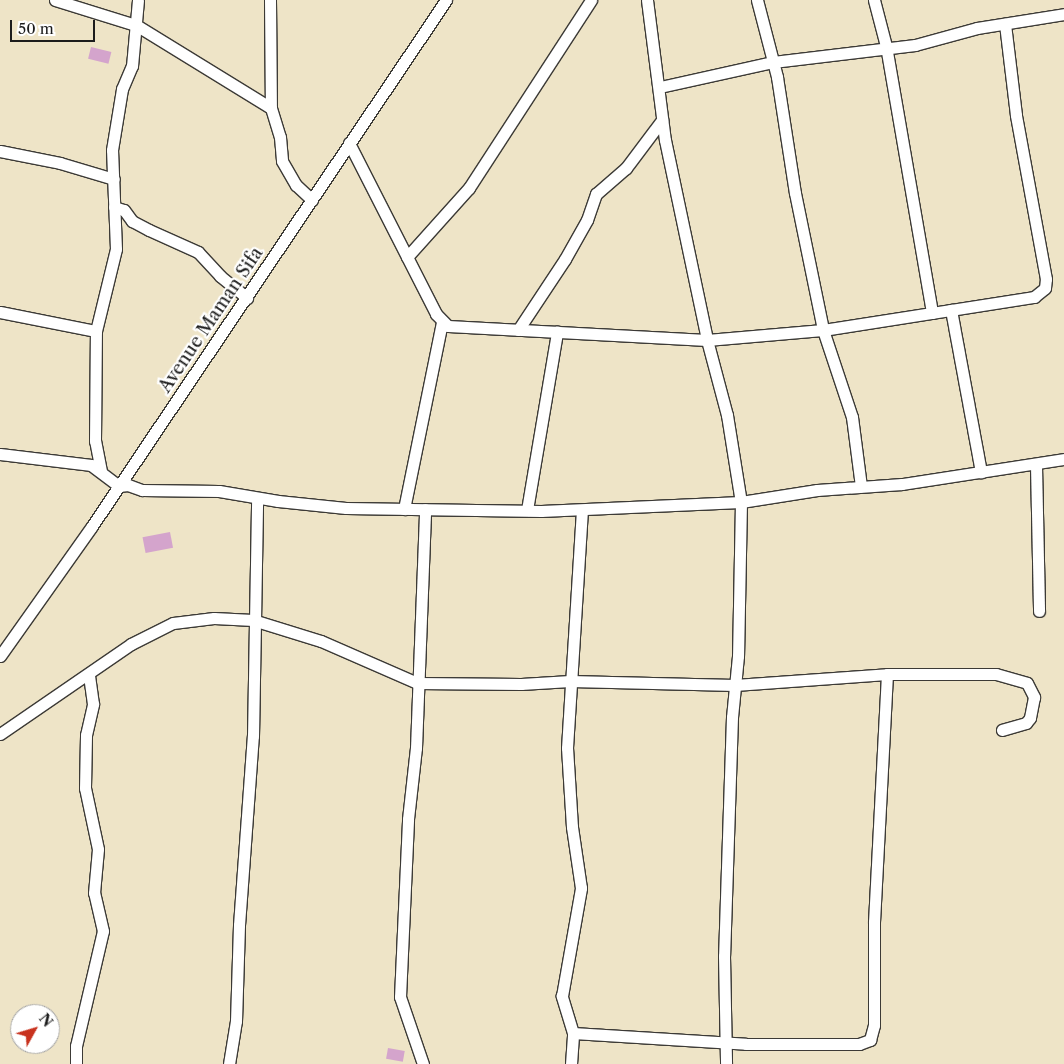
<!DOCTYPE html>
<style>
body{margin:0}
#map{position:relative;width:1064px;height:1064px;overflow:hidden;background:#eee4c7;font-family:"Libre Caslon Text",serif}
div>[style]{position:absolute}
.building>*{inset:0;background:#d4a4cc;transform-origin:0 0}
.roads{filter:drop-shadow(1px 0 #3c3a36) drop-shadow(-1px 0 #3c3a36) drop-shadow(0 1px #3c3a36) drop-shadow(0 -1px #3c3a36)}
.street>*{height:11px;margin:-5.5px;padding:0 5.5px;transform-origin:5.5px;border-radius:5.5px;background:#fff}
span{translate:-50% -50%;white-space:nowrap;text-align:center;line-height:1.15;-webkit-text-stroke:4.5px #fff;paint-order:stroke}
.street-label{font-size:18px;color:#1c1c1c}
.north{position:absolute;left:10px;top:1004px;width:50px;height:50px;box-sizing:border-box;background:#fff;border:1px solid #a4a4a4;border-radius:50%;rotate:51deg;font-size:14px;font-weight:700;line-height:20px;text-align:center;color:#1c1c1c}
.north::after{content:'';display:block;margin:auto;width:18px;height:22px;background:#c8321e;clip-path:polygon(50% 0,100% 100%,50% 72%,0 100%)}
.scale{position:absolute;left:10px;top:20px;width:85px;height:22px;box-sizing:border-box;border:2px solid #1c1c1c;border-top:0;padding-left:6px;font-size:15px;line-height:18px;white-space:nowrap;color:#1c1c1c;-webkit-text-stroke:4px #fff;paint-order:stroke}
</style>
<div id="map">
<div class="building">
<i style="left:91px;top:47px;width:21px;height:12px;rotate:14deg"></i>
<i style="left:170px;top:532px;width:16px;height:28px;rotate:79deg"></i>
<i style="left:388px;top:1048px;width:17px;height:11px;rotate:10deg"></i>
</div>
<div class="roads">
<div class="street">
<i style="left:55px;top:0;width:85px;rotate:17.2deg"></i>
<i style="left:136px;top:25px;width:158px;rotate:31.6deg"></i>
<i style="left:270px;top:0;width:108px;rotate:89.5deg"></i>
<i style="left:271px;top:108px;width:30px;rotate:73deg"></i>
<i style="left:280px;top:137px;width:24px;rotate:85deg"></i>
<i style="left:282px;top:161px;width:28px;rotate:60deg"></i>
<i style="left:296px;top:185px;width:22px;rotate:43deg"></i>
<i style="left:647px;top:0;width:141px;rotate:82.7deg"></i>
<i style="left:665px;top:140px;width:204px;rotate:78.1deg"></i>
<i style="left:707px;top:340px;width:78px;rotate:75.1deg"></i>
<i style="left:727px;top:415px;width:88px;rotate:80.9deg"></i>
<i style="left:741px;top:502px;width:154px;rotate:91.1deg"></i>
<i style="left:738px;top:656px;width:61px;rotate:95.6deg"></i>
<i style="left:732px;top:717px;width:239px;rotate:91.9deg"></i>
<i style="left:724px;top:956px;width:108px;rotate:88.9deg"></i>
<i style="left:757px;top:0;width:80px;rotate:75.4deg"></i>
<i style="left:777px;top:77px;width:117px;rotate:81.2deg"></i>
<i style="left:795px;top:193px;width:140px;rotate:78.4deg"></i>
<i style="left:823px;top:330px;width:92px;rotate:71.6deg"></i>
<i style="left:852px;top:417px;width:70px;rotate:82.6deg"></i>
<i style="left:874px;top:0;width:48px;rotate:75.4deg"></i>
<i style="left:886px;top:46px;width:271px;rotate:80.2deg"></i>
<i style="left:660px;top:87px;width:116px;rotate:-12.5deg"></i>
<i style="left:773px;top:62px;width:143px;rotate:-6.8deg"></i>
<i style="left:915px;top:45px;width:64px;rotate:-15.3deg"></i>
<i style="left:977px;top:28px;width:88px;rotate:-9.1deg"></i>
<i style="left:349px;top:143px;width:192px;rotate:63deg"></i>
<i style="left:436px;top:314px;width:17px;rotate:45deg"></i>
<i style="left:448px;top:326px;width:259px;rotate:3.1deg"></i>
<i style="left:707px;top:340px;width:116px;rotate:-4.9deg"></i>
<i style="left:823px;top:330px;width:214px;rotate:-8.9deg"></i>
<i style="left:1034px;top:297px;width:14px;rotate:-39deg"></i>
<i style="left:1045px;top:288px;width:9px;rotate:-84deg"></i>
<i style="left:1046px;top:279px;width:167px;rotate:-100.4deg"></i>
<i style="left:1016px;top:115px;width:92px;rotate:-96.9deg"></i>
<i style="left:0;top:151px;width:61px;rotate:11.3deg"></i>
<i style="left:60px;top:163px;width:56px;rotate:16.5deg"></i>
<i style="left:114px;top:207px;width:10px;rotate:17deg"></i>
<i style="left:124px;top:210px;width:14px;rotate:54deg"></i>
<i style="left:132px;top:221px;width:19px;rotate:28deg"></i>
<i style="left:149px;top:230px;width:54px;rotate:24.2deg"></i>
<i style="left:198px;top:252px;width:33px;rotate:47deg"></i>
<i style="left:220px;top:276px;width:35px;rotate:39deg"></i>
<i style="left:407px;top:257px;width:93px;rotate:-48.1deg"></i>
<i style="left:469px;top:188px;width:224px;rotate:-57deg"></i>
<i style="left:951px;top:310px;width:165px;rotate:79.5deg"></i>
<i style="left:0;top:312px;width:98px;rotate:11.2deg"></i>
<i style="left:518px;top:330px;width:85px;rotate:-56.5deg"></i>
<i style="left:565px;top:259px;width:45px;rotate:-60.6deg"></i>
<i style="left:587px;top:220px;width:28px;rotate:-71deg"></i>
<i style="left:596px;top:194px;width:40px;rotate:-41deg"></i>
<i style="left:626px;top:168px;width:60px;rotate:-53.1deg"></i>
<i style="left:0;top:454px;width:92px;rotate:6.9deg"></i>
<i style="left:91px;top:465px;width:35px;rotate:37deg"></i>
<i style="left:119px;top:486px;width:9px;rotate:-6deg"></i>
<i style="left:128px;top:485px;width:15px;rotate:20deg"></i>
<i style="left:142px;top:490px;width:77px;rotate:0.7deg"></i>
<i style="left:219px;top:491px;width:60px;rotate:9.6deg"></i>
<i style="left:278px;top:501px;width:68px;rotate:5.9deg"></i>
<i style="left:346px;top:508px;width:195px;rotate:0.9deg"></i>
<i style="left:541px;top:511px;width:200px;rotate:-2.6deg"></i>
<i style="left:741px;top:502px;width:77px;rotate:-9deg"></i>
<i style="left:817px;top:490px;width:85px;rotate:-4deg"></i>
<i style="left:902px;top:484px;width:164px;rotate:-8.8deg"></i>
<i style="left:1036px;top:465px;width:146px;rotate:88.8deg"></i>
<i style="left:101px;top:471px;width:31px;rotate:-101deg"></i>
<i style="left:95px;top:441px;width:110px;rotate:-89.5deg"></i>
<i style="left:96px;top:331px;width:84px;rotate:-76.3deg"></i>
<i style="left:116px;top:249px;width:99px;rotate:-92.3deg"></i>
<i style="left:112px;top:150px;width:62px;rotate:-80.7deg"></i>
<i style="left:122px;top:89px;width:25px;rotate:-67deg"></i>
<i style="left:132px;top:66px;width:66px;rotate:-84.8deg"></i>
<i style="left:404px;top:509px;width:191px;rotate:-78.5deg"></i>
<i style="left:527px;top:510px;width:181px;rotate:-80.4deg"></i>
<i style="left:0;top:656px;width:159px;rotate:-54.7deg"></i>
<i style="left:92px;top:526px;width:634px;rotate:-56.06deg"></i>
<i style="left:0;top:734px;width:159px;rotate:-34.5deg"></i>
<i style="left:131px;top:644px;width:47px;rotate:-26.6deg"></i>
<i style="left:173px;top:623px;width:41px;rotate:-7deg"></i>
<i style="left:214px;top:618px;width:39px;rotate:3deg"></i>
<i style="left:253px;top:620px;width:71px;rotate:17.2deg"></i>
<i style="left:321px;top:641px;width:105px;rotate:23.6deg"></i>
<i style="left:417px;top:683px;width:104px;rotate:0.6deg"></i>
<i style="left:521px;top:684px;width:49px;rotate:-3.5deg"></i>
<i style="left:570px;top:681px;width:165px;rotate:1.4deg"></i>
<i style="left:735px;top:685px;width:152px;rotate:-4.1deg"></i>
<i style="left:887px;top:674px;width:109px"></i>
<i style="left:996px;top:674px;width:32px;rotate:16deg"></i>
<i style="left:1027px;top:683px;width:16px;rotate:63deg"></i>
<i style="left:1034px;top:697px;width:21px;rotate:101deg"></i>
<i style="left:1030px;top:718px;width:6px;rotate:129deg"></i>
<i style="left:1026px;top:723px;width:25px;rotate:164deg"></i>
<i style="left:573px;top:1033px;width:173px;rotate:3.6deg"></i>
<i style="left:746px;top:1044px;width:113px"></i>
<i style="left:859px;top:1044px;width:12px;rotate:-20deg"></i>
<i style="left:870px;top:1040px;width:16px;rotate:-75deg"></i>
<i style="left:874px;top:1025px;width:103px;rotate:-90deg"></i>
<i style="left:874px;top:922px;width:248px;rotate:-87deg"></i>
<i style="left:76px;top:1064px;width:18px;rotate:-90deg"></i>
<i style="left:76px;top:1046px;width:118px;rotate:-76.8deg"></i>
<i style="left:103px;top:931px;width:39px;rotate:-103deg"></i>
<i style="left:94px;top:893px;width:44px;rotate:-84.8deg"></i>
<i style="left:98px;top:849px;width:62px;rotate:-102deg"></i>
<i style="left:85px;top:788px;width:53px;rotate:-88.9deg"></i>
<i style="left:86px;top:735px;width:32px;rotate:-77deg"></i>
<i style="left:93px;top:704px;width:29px;rotate:-98deg"></i>
<i style="left:229px;top:1064px;width:44px;rotate:-80.8deg"></i>
<i style="left:236px;top:1021px;width:96px;rotate:-88.2deg"></i>
<i style="left:239px;top:925px;width:190px;rotate:-85.8deg"></i>
<i style="left:253px;top:736px;width:238px;rotate:-89deg"></i>
<i style="left:423px;top:1064px;width:71px;rotate:-108.9deg"></i>
<i style="left:400px;top:997px;width:178px;rotate:-87.4deg"></i>
<i style="left:408px;top:819px;width:71px;rotate:-83.6deg"></i>
<i style="left:416px;top:748px;width:239px;rotate:-87.8deg"></i>
<i style="left:571px;top:1064px;width:31px;rotate:-86deg"></i>
<i style="left:573px;top:1033px;width:39px;rotate:-107deg"></i>
<i style="left:562px;top:996px;width:110px;rotate:-80deg"></i>
<i style="left:581px;top:888px;width:62px;rotate:-98.4deg"></i>
<i style="left:572px;top:827px;width:79px;rotate:-93.6deg"></i>
<i style="left:567px;top:748px;width:238px;rotate:-86.4deg"></i>
</div>
</div>
<div class="street-label">
<span style="left:211px;top:320px;rotate:-56deg">Avenue Maman Sifa</span>
</div>
<div class="north">N</div>
<div class="scale">50 m</div>
</div>
